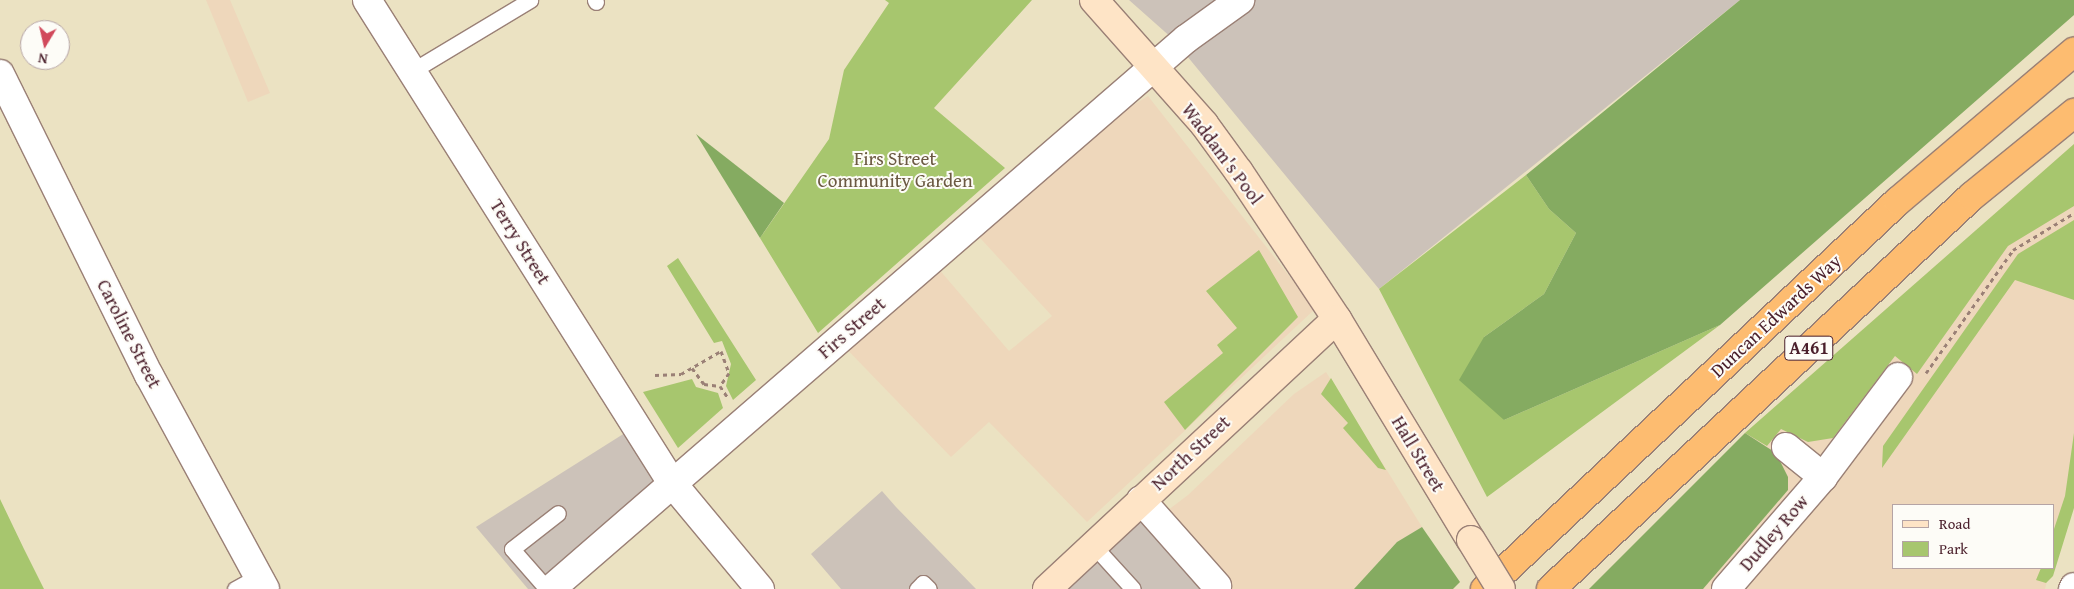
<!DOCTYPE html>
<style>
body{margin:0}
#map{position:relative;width:2074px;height:589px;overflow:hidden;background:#ebe2c2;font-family:"Gentium Book Plus",serif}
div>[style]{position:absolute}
.built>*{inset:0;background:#eed7bb}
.industrial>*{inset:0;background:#ccc2b9}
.green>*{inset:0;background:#a7c66e}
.forest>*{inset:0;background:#85ab61}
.path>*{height:3px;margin-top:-1.5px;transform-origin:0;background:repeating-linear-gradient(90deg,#9a8076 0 4px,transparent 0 8px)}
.roads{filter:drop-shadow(1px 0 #9a8076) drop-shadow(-1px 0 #9a8076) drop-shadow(0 1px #9a8076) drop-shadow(0 -1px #9a8076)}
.lane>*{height:15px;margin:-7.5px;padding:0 7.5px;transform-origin:7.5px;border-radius:7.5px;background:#fff}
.street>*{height:28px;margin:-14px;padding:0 14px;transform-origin:14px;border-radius:14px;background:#fff}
.secondary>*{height:28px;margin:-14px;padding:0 14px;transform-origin:14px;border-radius:14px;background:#fee4c6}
.highway>*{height:28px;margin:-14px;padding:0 14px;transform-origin:14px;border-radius:14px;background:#fdbc70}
.bridges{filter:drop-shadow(1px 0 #9a8076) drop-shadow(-1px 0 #9a8076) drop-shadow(0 1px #9a8076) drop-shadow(0 -1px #9a8076)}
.secondary-bridge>*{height:28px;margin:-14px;padding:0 14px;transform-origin:14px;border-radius:14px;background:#fee4c6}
span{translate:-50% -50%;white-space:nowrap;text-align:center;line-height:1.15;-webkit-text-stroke:4px #fdfcf7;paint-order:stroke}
.shield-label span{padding:1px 4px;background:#fdfcf7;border:1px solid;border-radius:4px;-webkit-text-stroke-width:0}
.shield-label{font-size:18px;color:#4a1f2b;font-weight:700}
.street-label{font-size:19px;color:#4a1f2b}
.park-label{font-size:19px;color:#6b5942}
.legend{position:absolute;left:1892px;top:504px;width:162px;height:65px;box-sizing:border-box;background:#fdfcf7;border:1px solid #b5a4a5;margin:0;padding:6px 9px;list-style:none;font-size:15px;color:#4a1f2b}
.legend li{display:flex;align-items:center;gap:10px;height:25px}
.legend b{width:25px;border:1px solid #b5a4a5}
.north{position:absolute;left:20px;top:20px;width:50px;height:50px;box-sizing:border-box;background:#fdfcf7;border:1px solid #b5a4a5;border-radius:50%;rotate:189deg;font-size:14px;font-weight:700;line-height:20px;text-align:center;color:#4a1f2b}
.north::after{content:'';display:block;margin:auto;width:18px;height:22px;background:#d1495b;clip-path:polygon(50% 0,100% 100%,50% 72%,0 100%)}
</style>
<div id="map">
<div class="built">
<i style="clip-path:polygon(206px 0,230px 0,270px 93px,248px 102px)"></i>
<i style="clip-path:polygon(1148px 96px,1315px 309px,1087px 522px,989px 422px,951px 457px,838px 340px,931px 260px,1009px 351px,1052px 316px,970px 227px,1056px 153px)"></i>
<i style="clip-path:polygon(2074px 144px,2074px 476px,2053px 558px,2053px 505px,1893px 505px,1893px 568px,2050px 568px,2045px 589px,1589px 589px,1745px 433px)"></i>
<i style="clip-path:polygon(1326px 372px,1422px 527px,1397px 542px,1354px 589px,1201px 589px,1147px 526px,1188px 495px,1294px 394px)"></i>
</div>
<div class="industrial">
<i style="clip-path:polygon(1129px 0,1740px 0,1379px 289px,1173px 39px)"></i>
<i style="clip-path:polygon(636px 426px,672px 483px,551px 589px,528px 589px,476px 527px)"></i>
<i style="clip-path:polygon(882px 491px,896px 507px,976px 589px,841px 589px,811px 554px)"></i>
<i style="clip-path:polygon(1130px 510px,1201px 589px,1050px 589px)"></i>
</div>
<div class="green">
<i style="clip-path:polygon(885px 0,1032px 0,934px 108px,1005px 168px,818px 333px,760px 238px,829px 139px,844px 70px,889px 3px)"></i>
<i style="clip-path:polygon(2074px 144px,2074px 206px,2008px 246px,1917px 374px,1895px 356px,1833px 438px,1808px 442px,1781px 429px,1767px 446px,1745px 433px)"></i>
<i style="clip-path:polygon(1526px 175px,1549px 209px,1576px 233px,1544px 294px,1484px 337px,1504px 420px,1720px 325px,1487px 497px,1379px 289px)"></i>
<i style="clip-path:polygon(2074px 220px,2074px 300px,2015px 280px,1882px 468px,1883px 446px,2018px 254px)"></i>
<i style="clip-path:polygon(1259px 250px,1298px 317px,1185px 430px,1164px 402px,1223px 353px,1217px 345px,1237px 328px,1206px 291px)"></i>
<i style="clip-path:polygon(678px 258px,756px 380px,733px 400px,726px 386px,731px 364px,722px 341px,714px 343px,667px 266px)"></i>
<i style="clip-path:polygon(1331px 378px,1386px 470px,1378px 468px,1343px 428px,1348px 423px,1321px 394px)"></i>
<i style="clip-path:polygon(692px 379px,696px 387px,718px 393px,723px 408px,678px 448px,643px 392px)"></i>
<i style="clip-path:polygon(2074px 433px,2074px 508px,2053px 576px,2046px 583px,2036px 580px,2041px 568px,2053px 568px,2053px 532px,2065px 496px)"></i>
<i style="clip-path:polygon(0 499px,24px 549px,44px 589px,0 589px)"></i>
</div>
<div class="forest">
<i style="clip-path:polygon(1740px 0,2074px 0,2074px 15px,1720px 325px,1504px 420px,1459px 380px,1484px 337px,1544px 294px,1576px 233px,1549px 209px,1526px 175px)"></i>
<i style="clip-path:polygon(696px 134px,784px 203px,760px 238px,718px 170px)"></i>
<i style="clip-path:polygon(1745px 433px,1776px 453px,1788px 477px,1788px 490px,1703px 589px,1589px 589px)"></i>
<i style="clip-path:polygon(1422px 527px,1460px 582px,1453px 589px,1354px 589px,1397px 542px)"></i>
</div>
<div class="path">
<i style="left:692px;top:368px;width:20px;rotate:53deg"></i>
<i style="left:704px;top:384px;width:16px;rotate:7deg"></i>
<i style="left:1926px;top:373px;width:151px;rotate:-54.7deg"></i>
<i style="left:2013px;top:250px;width:71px;rotate:-31.2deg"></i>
<i style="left:655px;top:375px;width:26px;rotate:-2deg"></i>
<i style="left:681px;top:374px;width:46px;rotate:-29.9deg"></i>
<i style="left:721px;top:351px;width:23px;rotate:70deg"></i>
<i style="left:729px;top:373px;width:16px;rotate:125deg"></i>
<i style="left:720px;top:386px;width:14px;rotate:56deg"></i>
</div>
<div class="roads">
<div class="lane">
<i style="left:595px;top:0;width:2px;rotate:63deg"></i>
<i style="left:412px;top:71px;width:138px;rotate:-31deg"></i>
<i style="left:1093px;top:545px;width:59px;rotate:47.7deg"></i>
<i style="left:235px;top:589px;width:26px;rotate:-29deg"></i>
<i style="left:547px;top:589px;width:53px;rotate:-131.2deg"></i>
<i style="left:512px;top:549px;width:58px;rotate:-38deg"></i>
<i style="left:917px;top:589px;width:8px;rotate:-45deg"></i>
<i style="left:923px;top:583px;width:8px;rotate:45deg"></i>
</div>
<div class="street">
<i style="left:367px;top:0;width:571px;rotate:57.73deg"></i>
<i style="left:672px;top:483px;width:138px;rotate:50.3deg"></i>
<i style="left:0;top:74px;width:336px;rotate:63.7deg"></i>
<i style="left:149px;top:375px;width:243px;rotate:61.5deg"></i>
<i style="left:1786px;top:447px;width:48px;rotate:39deg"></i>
<i style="left:1141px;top:500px;width:115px;rotate:48.5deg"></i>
<i style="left:551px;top:589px;width:840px;rotate:-40.9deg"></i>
<i style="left:1186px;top:39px;width:67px;rotate:-35.8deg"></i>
<i style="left:1726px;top:589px;width:148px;rotate:-49.1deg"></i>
<i style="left:1823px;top:477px;width:125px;rotate:-53.1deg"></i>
<i style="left:2073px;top:589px;width:2px;rotate:-63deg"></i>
</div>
<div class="secondary">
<i style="left:1094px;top:0;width:166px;rotate:48.4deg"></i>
<i style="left:1204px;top:124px;width:59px;rotate:53.9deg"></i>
<i style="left:1239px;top:172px;width:177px;rotate:56.3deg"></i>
<i style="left:1337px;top:319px;width:258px;rotate:58.8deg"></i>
<i style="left:1047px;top:589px;width:396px;rotate:-43deg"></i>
</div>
<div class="highway">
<i style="left:1485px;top:589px;width:567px;rotate:-43.21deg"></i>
<i style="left:1898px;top:201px;width:231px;rotate:-40.3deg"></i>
<i style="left:1551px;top:589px;width:576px;rotate:-43.03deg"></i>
<i style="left:1972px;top:196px;width:132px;rotate:-39.1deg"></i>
</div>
</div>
<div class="bridges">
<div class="secondary-bridge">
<i style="left:1471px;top:540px;width:57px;rotate:58.5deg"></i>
</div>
</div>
<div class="shield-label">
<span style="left:1809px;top:348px">A461</span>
</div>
<div class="street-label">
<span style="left:1222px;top:154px;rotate:53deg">Waddam's Pool</span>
<span style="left:520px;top:242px;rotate:58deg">Terry Street</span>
<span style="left:1776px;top:316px;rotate:-43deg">Duncan Edwards Way</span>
<span style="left:852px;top:328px;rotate:-41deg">Firs Street</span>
<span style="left:129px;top:334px;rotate:63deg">Caroline Street</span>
<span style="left:1191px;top:453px;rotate:-43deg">North Street</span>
<span style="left:1418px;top:454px;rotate:59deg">Hall Street</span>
<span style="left:1774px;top:533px;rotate:-49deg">Dudley Row</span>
</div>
<div class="park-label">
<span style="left:895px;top:170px">Firs Street<br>Community Garden</span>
</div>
<ul class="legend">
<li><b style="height:6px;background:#fee4c6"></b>Road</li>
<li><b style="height:14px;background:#a7c66e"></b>Park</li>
</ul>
<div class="north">N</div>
</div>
